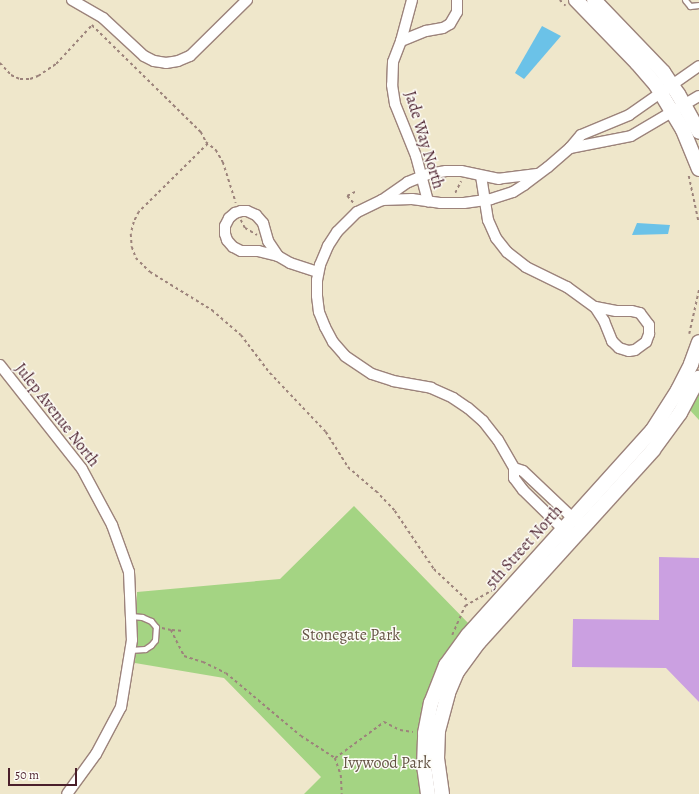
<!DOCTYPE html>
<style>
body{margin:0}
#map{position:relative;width:699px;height:794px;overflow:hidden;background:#efe7cb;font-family:Alegreya,serif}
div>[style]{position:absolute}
.green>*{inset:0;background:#a4d483}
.water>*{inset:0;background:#6bc2e8}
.building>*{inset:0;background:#cba0e1}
.path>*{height:1.5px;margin-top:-0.75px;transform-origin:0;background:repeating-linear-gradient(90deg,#9c837b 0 3px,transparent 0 6px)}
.roads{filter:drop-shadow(1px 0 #9c837b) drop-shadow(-1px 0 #9c837b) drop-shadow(0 1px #9c837b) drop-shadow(0 -1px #9c837b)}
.lane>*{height:5px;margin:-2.5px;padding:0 2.5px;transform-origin:2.5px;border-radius:2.5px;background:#fff}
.street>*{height:10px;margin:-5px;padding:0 5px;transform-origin:5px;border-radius:5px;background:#fff}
.secondary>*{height:14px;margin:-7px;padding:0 7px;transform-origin:7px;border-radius:7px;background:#fff}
span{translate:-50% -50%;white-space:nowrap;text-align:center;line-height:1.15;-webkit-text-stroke:3px #fdfcf7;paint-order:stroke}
.street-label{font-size:16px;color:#4a1f2b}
.park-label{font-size:16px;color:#655545}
.scale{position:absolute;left:8px;top:768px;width:69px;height:18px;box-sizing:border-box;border:2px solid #4a1f2b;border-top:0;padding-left:5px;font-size:12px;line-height:14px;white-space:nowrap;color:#4a1f2b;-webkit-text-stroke:3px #fdfcf7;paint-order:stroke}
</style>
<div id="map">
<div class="green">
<i style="clip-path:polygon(699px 388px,699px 420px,688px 408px)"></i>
<i style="clip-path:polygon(354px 506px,470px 625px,424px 794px,304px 794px,321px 777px,224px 678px,135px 663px,137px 592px,280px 579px)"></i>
</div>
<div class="water">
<i style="clip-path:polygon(542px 26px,561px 36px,524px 79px,515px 73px)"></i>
<i style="clip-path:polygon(637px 223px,670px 225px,668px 234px,632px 235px)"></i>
</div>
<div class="building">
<i style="clip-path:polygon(659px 557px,699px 558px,699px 702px,666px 668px,572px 667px,573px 619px,659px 620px)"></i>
</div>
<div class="path">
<i style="left:560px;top:0;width:8px;rotate:45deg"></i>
<i style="left:0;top:63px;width:16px;rotate:47deg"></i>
<i style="left:11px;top:75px;width:10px;rotate:24deg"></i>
<i style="left:20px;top:79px;width:10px"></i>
<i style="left:30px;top:79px;width:9px;rotate:-21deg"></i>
<i style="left:38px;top:76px;width:22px;rotate:-34deg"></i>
<i style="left:56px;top:64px;width:53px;rotate:-47.3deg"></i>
<i style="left:92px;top:25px;width:153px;rotate:44.5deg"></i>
<i style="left:201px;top:132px;width:11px;rotate:63deg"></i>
<i style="left:206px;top:142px;width:13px;rotate:39deg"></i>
<i style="left:216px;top:150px;width:14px;rotate:60deg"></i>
<i style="left:223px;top:162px;width:43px;rotate:72.4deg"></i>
<i style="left:208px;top:144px;width:97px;rotate:135.4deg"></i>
<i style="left:139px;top:212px;width:11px;rotate:117deg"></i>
<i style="left:134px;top:222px;width:12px;rotate:104deg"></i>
<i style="left:131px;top:234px;width:13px;rotate:86deg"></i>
<i style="left:132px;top:247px;width:12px;rotate:70deg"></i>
<i style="left:136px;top:258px;width:20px;rotate:45deg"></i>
<i style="left:150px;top:272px;width:73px;rotate:31.5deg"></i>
<i style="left:212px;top:310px;width:38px;rotate:41deg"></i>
<i style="left:241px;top:335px;width:48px;rotate:52.7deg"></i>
<i style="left:270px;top:373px;width:81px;rotate:46.5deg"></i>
<i style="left:326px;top:432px;width:41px;rotate:57.8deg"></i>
<i style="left:348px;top:467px;width:37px;rotate:41deg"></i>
<i style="left:376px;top:491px;width:28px;rotate:46deg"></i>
<i style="left:395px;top:511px;width:70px;rotate:56.1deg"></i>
<i style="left:434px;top:569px;width:48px;rotate:43.3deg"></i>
<i style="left:689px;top:176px;width:48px;rotate:78deg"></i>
<i style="left:455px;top:193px;width:13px;rotate:-63deg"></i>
<i style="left:353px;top:203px;width:9px;rotate:-131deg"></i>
<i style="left:347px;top:196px;width:9px;rotate:-27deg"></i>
<i style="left:241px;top:220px;width:9px;rotate:63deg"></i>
<i style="left:245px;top:228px;width:14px;rotate:30deg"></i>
<i style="left:689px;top:334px;width:46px;rotate:-77.5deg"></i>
<i style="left:162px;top:628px;width:9px;rotate:13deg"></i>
<i style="left:171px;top:630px;width:29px;rotate:63deg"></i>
<i style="left:184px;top:656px;width:20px;rotate:18deg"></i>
<i style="left:203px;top:662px;width:25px;rotate:26deg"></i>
<i style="left:226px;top:673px;width:98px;rotate:40deg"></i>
<i style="left:301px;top:736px;width:40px;rotate:32.9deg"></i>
<i style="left:335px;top:758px;width:18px;rotate:71deg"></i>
<i style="left:341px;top:775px;width:19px;rotate:87deg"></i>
<i style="left:172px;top:630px;width:12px;rotate:5deg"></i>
<i style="left:452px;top:635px;width:32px;rotate:-66deg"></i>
<i style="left:465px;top:606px;width:32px;rotate:-30deg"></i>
<i style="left:335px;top:758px;width:61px;rotate:-36.3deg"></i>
<i style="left:384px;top:722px;width:18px;rotate:27deg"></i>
<i style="left:400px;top:730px;width:13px;rotate:9deg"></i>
</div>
<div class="roads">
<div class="lane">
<i style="left:685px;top:0;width:8px;rotate:50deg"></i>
<i style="left:690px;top:6px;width:9px;rotate:-6deg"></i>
<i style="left:130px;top:650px;width:15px;rotate:-4deg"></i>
<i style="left:145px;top:649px;width:7px;rotate:-34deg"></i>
<i style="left:151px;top:645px;width:6px;rotate:-51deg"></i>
<i style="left:155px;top:640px;width:13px;rotate:-86deg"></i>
<i style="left:156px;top:627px;width:8px;rotate:-130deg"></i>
<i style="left:151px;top:621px;width:10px;rotate:-156deg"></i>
<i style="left:142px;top:617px;width:11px;rotate:-175deg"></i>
</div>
<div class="street">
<i style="left:72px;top:0;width:36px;rotate:30deg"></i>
<i style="left:103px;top:18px;width:56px;rotate:42.8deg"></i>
<i style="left:144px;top:56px;width:11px;rotate:27deg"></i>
<i style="left:154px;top:61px;width:12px;rotate:9deg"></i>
<i style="left:166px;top:63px;width:12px;rotate:-9deg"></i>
<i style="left:178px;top:61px;width:13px;rotate:-23deg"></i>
<i style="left:190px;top:56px;width:80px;rotate:-44.5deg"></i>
<i style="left:412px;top:0;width:42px;rotate:105deg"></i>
<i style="left:401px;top:41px;width:22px;rotate:111deg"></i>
<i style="left:393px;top:62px;width:23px;rotate:92deg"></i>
<i style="left:392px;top:85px;width:19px;rotate:81deg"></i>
<i style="left:395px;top:104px;width:56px;rotate:68deg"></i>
<i style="left:416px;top:156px;width:47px;rotate:75.1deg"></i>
<i style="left:401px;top:41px;width:27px;rotate:-22deg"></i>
<i style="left:426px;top:31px;width:17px;rotate:-10deg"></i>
<i style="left:443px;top:28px;width:8px;rotate:-30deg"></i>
<i style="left:450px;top:24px;width:14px;rotate:-60deg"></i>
<i style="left:457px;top:12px;width:12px;rotate:-90deg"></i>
<i style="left:570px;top:148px;width:62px;rotate:-11.1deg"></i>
<i style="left:631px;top:136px;width:79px;rotate:-30.5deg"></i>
<i style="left:537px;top:174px;width:38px;rotate:173deg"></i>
<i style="left:499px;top:179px;width:39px;rotate:-168deg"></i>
<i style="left:461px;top:171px;width:15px;rotate:180deg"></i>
<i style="left:446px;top:171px;width:18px;rotate:171deg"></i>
<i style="left:428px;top:174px;width:22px;rotate:158deg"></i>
<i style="left:408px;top:182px;width:32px;rotate:145deg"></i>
<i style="left:382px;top:200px;width:28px;rotate:154deg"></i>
<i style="left:357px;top:212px;width:28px;rotate:135deg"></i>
<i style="left:337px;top:232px;width:17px;rotate:123deg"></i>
<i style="left:328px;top:246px;width:21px;rotate:113deg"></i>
<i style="left:320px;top:265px;width:15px;rotate:101deg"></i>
<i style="left:317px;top:280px;width:16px;rotate:90deg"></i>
<i style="left:317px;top:296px;width:16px;rotate:83deg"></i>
<i style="left:319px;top:312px;width:16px;rotate:68deg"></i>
<i style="left:325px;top:327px;width:17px;rotate:62deg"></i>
<i style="left:333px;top:342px;width:18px;rotate:49deg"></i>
<i style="left:345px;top:356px;width:32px;rotate:34deg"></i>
<i style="left:372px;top:374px;width:22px;rotate:18deg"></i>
<i style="left:393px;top:381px;width:39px;rotate:10deg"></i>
<i style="left:431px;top:388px;width:24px;rotate:24deg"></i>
<i style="left:453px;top:398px;width:18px;rotate:34deg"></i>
<i style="left:468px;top:408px;width:20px;rotate:41deg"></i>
<i style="left:483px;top:421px;width:24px;rotate:52deg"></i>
<i style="left:498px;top:440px;width:32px;rotate:60deg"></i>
<i style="left:514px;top:468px;width:10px;rotate:90deg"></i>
<i style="left:514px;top:478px;width:15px;rotate:53deg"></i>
<i style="left:523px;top:490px;width:62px;rotate:44.3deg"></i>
<i style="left:481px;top:176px;width:45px;rotate:81deg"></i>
<i style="left:488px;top:220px;width:20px;rotate:66deg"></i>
<i style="left:496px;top:238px;width:18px;rotate:52deg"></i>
<i style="left:507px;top:252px;width:24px;rotate:38deg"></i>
<i style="left:526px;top:267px;width:46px;rotate:26deg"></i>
<i style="left:567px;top:287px;width:34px;rotate:36deg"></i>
<i style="left:595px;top:307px;width:17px;rotate:57deg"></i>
<i style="left:604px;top:321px;width:22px;rotate:68deg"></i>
<i style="left:612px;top:341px;width:10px;rotate:45deg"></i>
<i style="left:619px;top:348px;width:10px;rotate:17deg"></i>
<i style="left:629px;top:351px;width:6px;rotate:-9deg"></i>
<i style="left:635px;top:350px;width:14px;rotate:-36deg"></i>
<i style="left:646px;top:342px;width:9px;rotate:-69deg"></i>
<i style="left:649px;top:334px;width:9px;rotate:-90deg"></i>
<i style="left:649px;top:325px;width:15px;rotate:-127deg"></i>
<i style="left:640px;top:313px;width:9px;rotate:-167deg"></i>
<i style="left:631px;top:311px;width:15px;rotate:180deg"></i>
<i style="left:616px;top:311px;width:21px;rotate:-169deg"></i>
<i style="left:382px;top:200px;width:30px;rotate:-2deg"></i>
<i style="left:412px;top:199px;width:28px;rotate:8deg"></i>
<i style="left:440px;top:203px;width:24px"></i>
<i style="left:464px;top:203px;width:27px;rotate:-8deg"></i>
<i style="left:491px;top:199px;width:23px;rotate:-18deg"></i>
<i style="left:513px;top:192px;width:13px;rotate:-32deg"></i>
<i style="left:524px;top:185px;width:30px;rotate:-37deg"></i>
<i style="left:548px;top:167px;width:29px;rotate:-41deg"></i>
<i style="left:570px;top:148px;width:17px;rotate:-50deg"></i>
<i style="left:581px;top:135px;width:52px;rotate:-22.6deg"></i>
<i style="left:629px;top:115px;width:85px;rotate:-35deg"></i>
<i style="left:278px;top:256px;width:21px;rotate:-166deg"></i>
<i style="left:258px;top:251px;width:17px;rotate:180deg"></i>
<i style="left:241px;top:251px;width:9px;rotate:-153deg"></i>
<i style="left:233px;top:247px;width:9px;rotate:-131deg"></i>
<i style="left:227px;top:240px;width:6px;rotate:-108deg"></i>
<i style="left:225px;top:234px;width:8px;rotate:-90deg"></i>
<i style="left:225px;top:226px;width:9px;rotate:-63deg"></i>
<i style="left:229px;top:218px;width:8px;rotate:-40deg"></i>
<i style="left:235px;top:213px;width:6px;rotate:-18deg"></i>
<i style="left:241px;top:211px;width:6px"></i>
<i style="left:247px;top:211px;width:10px;rotate:24deg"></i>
<i style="left:256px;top:215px;width:11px;rotate:49deg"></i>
<i style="left:263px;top:223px;width:19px;rotate:74deg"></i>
<i style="left:268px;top:241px;width:18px;rotate:56deg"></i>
<i style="left:278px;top:256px;width:14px;rotate:30deg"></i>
<i style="left:290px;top:263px;width:29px;rotate:18deg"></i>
<i style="left:0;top:365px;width:132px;rotate:51.7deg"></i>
<i style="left:82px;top:469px;width:64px;rotate:61.8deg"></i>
<i style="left:112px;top:525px;width:50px;rotate:70.1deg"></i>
<i style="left:129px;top:572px;width:68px;rotate:87.5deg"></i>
<i style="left:132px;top:640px;width:68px;rotate:99.3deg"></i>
<i style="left:121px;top:707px;width:53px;rotate:118deg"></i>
<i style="left:96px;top:754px;width:49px;rotate:125.9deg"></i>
<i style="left:514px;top:468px;width:9px;rotate:18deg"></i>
<i style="left:523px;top:471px;width:74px;rotate:43.4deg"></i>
</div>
<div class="secondary">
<i style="left:576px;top:0;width:88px;rotate:45.9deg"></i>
<i style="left:637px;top:63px;width:29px;rotate:49deg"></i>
<i style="left:656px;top:85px;width:52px;rotate:59deg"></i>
<i style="left:683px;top:130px;width:42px;rotate:67.7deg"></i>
<i style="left:594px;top:0;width:100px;rotate:46.2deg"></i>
<i style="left:663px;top:72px;width:27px;rotate:56deg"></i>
<i style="left:678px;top:94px;width:43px;rotate:61.1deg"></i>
<i style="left:428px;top:794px;width:27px;rotate:-98deg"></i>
<i style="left:424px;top:767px;width:34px;rotate:-88deg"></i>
<i style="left:425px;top:733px;width:31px;rotate:-79deg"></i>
<i style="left:431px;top:703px;width:41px;rotate:-68.5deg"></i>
<i style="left:446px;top:665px;width:37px;rotate:-54deg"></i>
<i style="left:468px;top:635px;width:275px;rotate:-48deg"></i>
<i style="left:652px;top:431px;width:49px;rotate:-57.6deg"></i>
<i style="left:678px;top:390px;width:29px;rotate:-63deg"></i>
<i style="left:691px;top:364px;width:23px;rotate:-70deg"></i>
<i style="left:442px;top:794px;width:35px;rotate:-98deg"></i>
<i style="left:437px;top:759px;width:28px;rotate:-88deg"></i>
<i style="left:438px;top:731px;width:39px;rotate:-75deg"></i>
<i style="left:448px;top:693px;width:23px;rotate:-67deg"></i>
<i style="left:457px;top:672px;width:37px;rotate:-54deg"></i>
<i style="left:479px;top:642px;width:259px;rotate:-47.8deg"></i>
<i style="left:653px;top:450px;width:46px;rotate:-53.9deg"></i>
<i style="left:680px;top:413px;width:40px;rotate:-62deg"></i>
</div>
</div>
<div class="street-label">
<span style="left:424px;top:140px;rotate:73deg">Jade Way North</span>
<span style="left:57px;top:415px;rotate:52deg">Julep Avenue North</span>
<span style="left:524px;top:547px;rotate:-48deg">5th Street North</span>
</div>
<div class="park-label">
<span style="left:351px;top:635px">Stonegate Park</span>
<span style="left:387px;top:763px">Ivywood Park</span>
</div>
<div class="scale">50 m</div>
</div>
